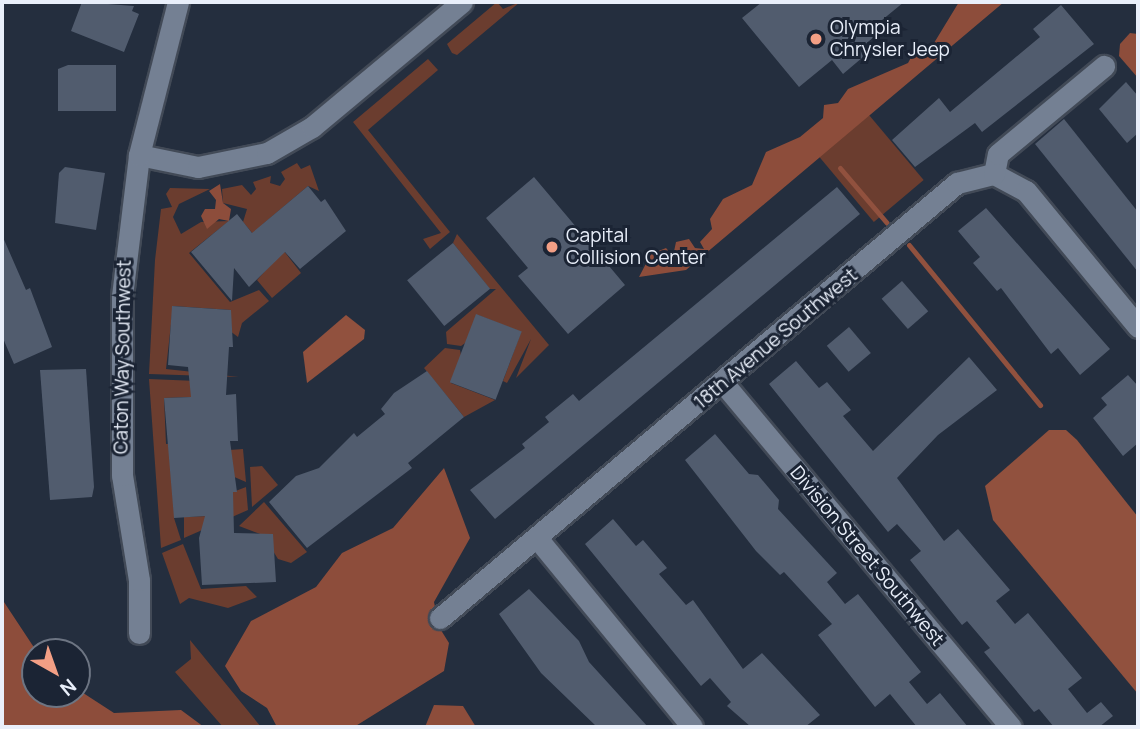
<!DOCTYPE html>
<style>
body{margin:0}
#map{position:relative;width:1140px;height:729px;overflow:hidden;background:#242e3e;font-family:Manrope,sans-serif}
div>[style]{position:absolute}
.green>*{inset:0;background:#6b3d2f;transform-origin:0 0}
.forest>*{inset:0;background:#8d4d3b}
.water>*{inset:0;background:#91513e}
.stream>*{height:5px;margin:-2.5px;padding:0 2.5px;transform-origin:2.5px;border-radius:2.5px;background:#91513e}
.building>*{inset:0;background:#515c6e;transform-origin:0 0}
.roads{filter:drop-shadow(2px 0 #424a57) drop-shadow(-2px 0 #424a57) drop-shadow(0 2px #424a57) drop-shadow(0 -2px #424a57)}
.minor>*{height:21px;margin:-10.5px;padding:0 10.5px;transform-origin:10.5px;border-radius:10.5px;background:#748093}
.dots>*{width:19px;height:19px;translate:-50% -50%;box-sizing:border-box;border:4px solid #1b2434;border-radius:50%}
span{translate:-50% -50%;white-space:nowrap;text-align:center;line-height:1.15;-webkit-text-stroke:6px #1b2434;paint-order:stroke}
.poi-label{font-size:19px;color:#e9effa}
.left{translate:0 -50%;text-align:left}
.street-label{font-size:19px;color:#e9effa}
.frame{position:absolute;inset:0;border:4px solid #e9effa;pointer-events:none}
.north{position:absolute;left:21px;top:638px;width:70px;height:70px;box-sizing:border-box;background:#1b2434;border:2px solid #6d7583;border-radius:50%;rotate:140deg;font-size:19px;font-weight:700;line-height:28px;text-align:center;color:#e9effa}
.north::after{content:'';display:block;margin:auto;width:24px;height:32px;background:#f39f85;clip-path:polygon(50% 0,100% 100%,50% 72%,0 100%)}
</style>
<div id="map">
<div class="green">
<i style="clip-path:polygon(497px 2px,503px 9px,520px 2px,457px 55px,452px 53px,447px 44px)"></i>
<i style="clip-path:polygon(428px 59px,438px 70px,368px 130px,450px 232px,430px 249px,423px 239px,441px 233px,353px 122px)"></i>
<i style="left:869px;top:115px;width:85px;height:65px;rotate:50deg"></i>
<i style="clip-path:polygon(297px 163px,301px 169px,310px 165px,319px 191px,308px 186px,263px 224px,301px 273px,272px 298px,257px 280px,275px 260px,243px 222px,247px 209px,223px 203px,222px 189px,242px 185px,251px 195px,256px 189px,253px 182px,271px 176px,270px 183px,280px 186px,285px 179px,281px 172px)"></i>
<i style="clip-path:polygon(170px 188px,210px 189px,179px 204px,173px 217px,181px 234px,201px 222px,229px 221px,189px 253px,230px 302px,259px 290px,269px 301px,242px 323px,238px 337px,230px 331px,231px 310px,173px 306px,166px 369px,239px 377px,149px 374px,155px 260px,161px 209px,172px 207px,166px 194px)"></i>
<i style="clip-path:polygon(457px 234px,549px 345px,516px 378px,531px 339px,507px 383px,503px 381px,521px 332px,478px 315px,468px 341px,461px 346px,447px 344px,446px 332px,496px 289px,490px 289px,453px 243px)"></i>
<i style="clip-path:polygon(445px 348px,460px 350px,461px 356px,451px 383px,495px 400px,464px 417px,424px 368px)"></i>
<i style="clip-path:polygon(149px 379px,197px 381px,191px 397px,164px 398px,166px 444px,201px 443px,202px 452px,243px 449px,246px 482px,232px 476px,174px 518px,181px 540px,161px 548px)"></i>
<i style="clip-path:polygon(262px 466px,278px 485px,252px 507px,250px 467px)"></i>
<i style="clip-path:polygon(246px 487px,248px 510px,184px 538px,184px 517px,233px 515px,233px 492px)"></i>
<i style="clip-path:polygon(264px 502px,307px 552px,291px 563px,278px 559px,263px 535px,239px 526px)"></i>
<i style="clip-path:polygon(183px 544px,201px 589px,246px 586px,257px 597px,228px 608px,189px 598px,180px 604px,162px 553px)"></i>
<i style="clip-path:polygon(190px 640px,261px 727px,223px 727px,175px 672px,191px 659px)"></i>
</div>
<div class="forest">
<i style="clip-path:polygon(959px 2px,1004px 2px,686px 270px,639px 277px,651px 254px,666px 248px,673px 256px,676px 242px,689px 239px,695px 248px,704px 249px,700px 242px,712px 229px,710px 219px,723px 199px,752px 185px,766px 152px,800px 137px,823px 118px,824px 105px,838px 103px,848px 89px,908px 63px,914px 52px,934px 43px)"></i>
<i style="clip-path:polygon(1130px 33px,1138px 34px,1138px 78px,1119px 56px,1120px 44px)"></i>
<i style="clip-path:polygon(220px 184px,223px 203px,231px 209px,229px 221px,219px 219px,207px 229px,201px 216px,205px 209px,215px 209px,216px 200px,209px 191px)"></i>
<i style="clip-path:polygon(444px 468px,470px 538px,434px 602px,439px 627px,449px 643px,444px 671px,354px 727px,277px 727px,267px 708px,241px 691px,225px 666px,251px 621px,316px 587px,342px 553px,393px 528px)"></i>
<i style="clip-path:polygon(2px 599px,37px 652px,35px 694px,77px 694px,77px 689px,114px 713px,181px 710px,204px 727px,2px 727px)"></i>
<i style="clip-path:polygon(434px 705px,463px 706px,476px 727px,425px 727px)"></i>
</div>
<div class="water">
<i style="clip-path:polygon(346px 315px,365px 330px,364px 339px,307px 383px,303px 352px)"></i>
<i style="clip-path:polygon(1049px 430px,1066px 430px,1077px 440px,1138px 517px,1138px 694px,993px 520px,985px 486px)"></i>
</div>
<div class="stream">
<i style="left:840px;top:168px;width:72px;rotate:49.5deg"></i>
<i style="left:909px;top:245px;width:207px;rotate:50.7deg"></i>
</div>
<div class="building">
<i style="clip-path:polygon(82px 2px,134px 6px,132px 11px,139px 14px,124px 52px,71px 31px)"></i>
<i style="clip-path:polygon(762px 2px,904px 2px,876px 25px,881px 31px,863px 46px,869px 52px,843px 74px,832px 60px,799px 87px,742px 18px)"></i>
<i style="clip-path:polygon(1061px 5px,1094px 44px,982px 132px,975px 123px,915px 167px,892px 140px,939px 98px,950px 112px,1040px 37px,1033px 29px)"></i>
<i style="clip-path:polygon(68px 65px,116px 65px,116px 111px,58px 111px,58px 69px)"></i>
<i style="clip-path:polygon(1126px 82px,1138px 96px,1138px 133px,1127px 143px,1099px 109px)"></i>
<i style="clip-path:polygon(1064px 119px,1138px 212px,1138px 272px,1035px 144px)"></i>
<i style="clip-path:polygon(65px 167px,105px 173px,96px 230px,55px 223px,59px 173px)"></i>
<i style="clip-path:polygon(534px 177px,625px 285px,568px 334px,518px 276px,528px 268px,486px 218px)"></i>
<i style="clip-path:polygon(308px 186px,321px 202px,325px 199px,346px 231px,300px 269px,285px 252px,249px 287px,234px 268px,232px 301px,191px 252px,237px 214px,252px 233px)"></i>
<i style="clip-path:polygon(837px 187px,860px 214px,495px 519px,470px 490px,525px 448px,522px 444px,549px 422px,545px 417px,573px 394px,579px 401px)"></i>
<i style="clip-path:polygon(986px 208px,1110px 349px,1080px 375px,1058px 348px,1051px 354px,1001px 288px,997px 291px,973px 263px,980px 257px,958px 231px)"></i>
<i style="clip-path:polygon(2px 235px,26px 290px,30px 288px,52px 347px,14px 364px,2px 336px)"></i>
<i style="left:453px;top:243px;width:59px;height:59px;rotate:51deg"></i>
<i style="left:902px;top:281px;width:40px;height:27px;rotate:49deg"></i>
<i style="clip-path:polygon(172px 306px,231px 310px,233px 347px,229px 347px,226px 395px,236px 394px,238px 441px,230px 441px,237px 492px,233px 492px,234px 533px,273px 534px,276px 582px,202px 585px,199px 538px,205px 516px,174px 518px,164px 398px,191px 397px,188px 367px,168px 365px)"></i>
<i style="left:476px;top:314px;width:49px;height:73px;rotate:21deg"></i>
<i style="left:849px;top:327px;width:34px;height:29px;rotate:50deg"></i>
<i style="clip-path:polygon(969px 357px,997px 390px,938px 435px,897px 478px,944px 541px,958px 529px,1010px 590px,996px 601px,1015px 624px,1028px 613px,1082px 678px,1068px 689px,1087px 713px,1101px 702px,1113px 716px,1099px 727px,1054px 727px,1039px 709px,1034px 712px,984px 652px,990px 648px,967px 621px,962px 625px,910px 560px,921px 551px,897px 524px,888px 532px,769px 384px,796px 361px,819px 388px,827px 382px,851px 410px,843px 416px,873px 451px)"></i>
<i style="clip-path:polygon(86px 369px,94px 487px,92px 497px,50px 500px,40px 370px)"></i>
<i style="clip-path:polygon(427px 371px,464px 417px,408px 463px,412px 468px,307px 548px,269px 502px,296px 476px,319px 468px,354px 433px,357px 437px,385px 414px,381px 409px,394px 393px)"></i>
<i style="clip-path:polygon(1128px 375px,1138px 386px,1138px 443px,1123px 456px,1093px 418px,1107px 405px,1101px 398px)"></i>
<i style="clip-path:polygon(715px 434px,749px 474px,758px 475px,779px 500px,778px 509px,837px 573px,827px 582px,845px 604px,858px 594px,921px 672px,909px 682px,927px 704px,940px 693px,968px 727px,917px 727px,890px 694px,875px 707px,818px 635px,832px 624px,784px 572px,780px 575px,756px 551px,685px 460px)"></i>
<i style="clip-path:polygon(613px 519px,636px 546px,643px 540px,667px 568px,659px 574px,686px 605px,693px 600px,743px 669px,762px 653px,820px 715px,805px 727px,751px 727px,727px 706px,731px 702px,710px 678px,701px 686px,585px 544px)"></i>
<i style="clip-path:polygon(529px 589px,579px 641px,589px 662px,648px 727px,597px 727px,541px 673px,499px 614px)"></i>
</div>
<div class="roads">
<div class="minor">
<i style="left:139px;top:155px;width:60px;rotate:11.5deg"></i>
<i style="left:198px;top:167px;width:70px;rotate:-11.5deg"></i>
<i style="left:267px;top:153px;width:52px;rotate:-30deg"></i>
<i style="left:312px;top:127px;width:195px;rotate:-39.8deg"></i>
<i style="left:994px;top:174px;width:36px;rotate:28deg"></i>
<i style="left:1026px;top:191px;width:176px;rotate:50.5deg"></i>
<i style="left:724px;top:384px;width:447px;rotate:50.1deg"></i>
<i style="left:537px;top:538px;width:244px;rotate:50.6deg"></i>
<i style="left:440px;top:618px;width:676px;rotate:-40.08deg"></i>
<i style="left:957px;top:183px;width:38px;rotate:-14deg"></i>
<i style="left:994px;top:174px;width:20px;rotate:-79deg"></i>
<i style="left:998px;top:154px;width:138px;rotate:-39.7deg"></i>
<i style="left:139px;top:633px;width:53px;rotate:-90deg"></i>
<i style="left:139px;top:580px;width:106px;rotate:-99.2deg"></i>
<i style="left:122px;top:475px;width:179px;rotate:-90deg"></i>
<i style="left:122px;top:296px;width:142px;rotate:-83.1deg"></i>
<i style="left:139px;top:155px;width:158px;rotate:-75.7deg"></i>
</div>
</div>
<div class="dots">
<i style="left:816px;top:39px;background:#f39f85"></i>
<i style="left:552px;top:247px;background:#f39f85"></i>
</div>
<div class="poi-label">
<span class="left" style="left:830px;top:39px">Olympia<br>Chrysler Jeep</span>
<span class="left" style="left:566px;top:247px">Capital<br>Collision Center</span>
</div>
<div class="street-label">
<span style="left:776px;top:339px;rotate:-40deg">18th Avenue Southwest</span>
<span style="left:123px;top:357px;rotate:-89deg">Caton Way Southwest</span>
<span style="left:867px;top:556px;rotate:50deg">Division Street Southwest</span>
</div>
<div class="frame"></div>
<div class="north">N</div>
</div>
